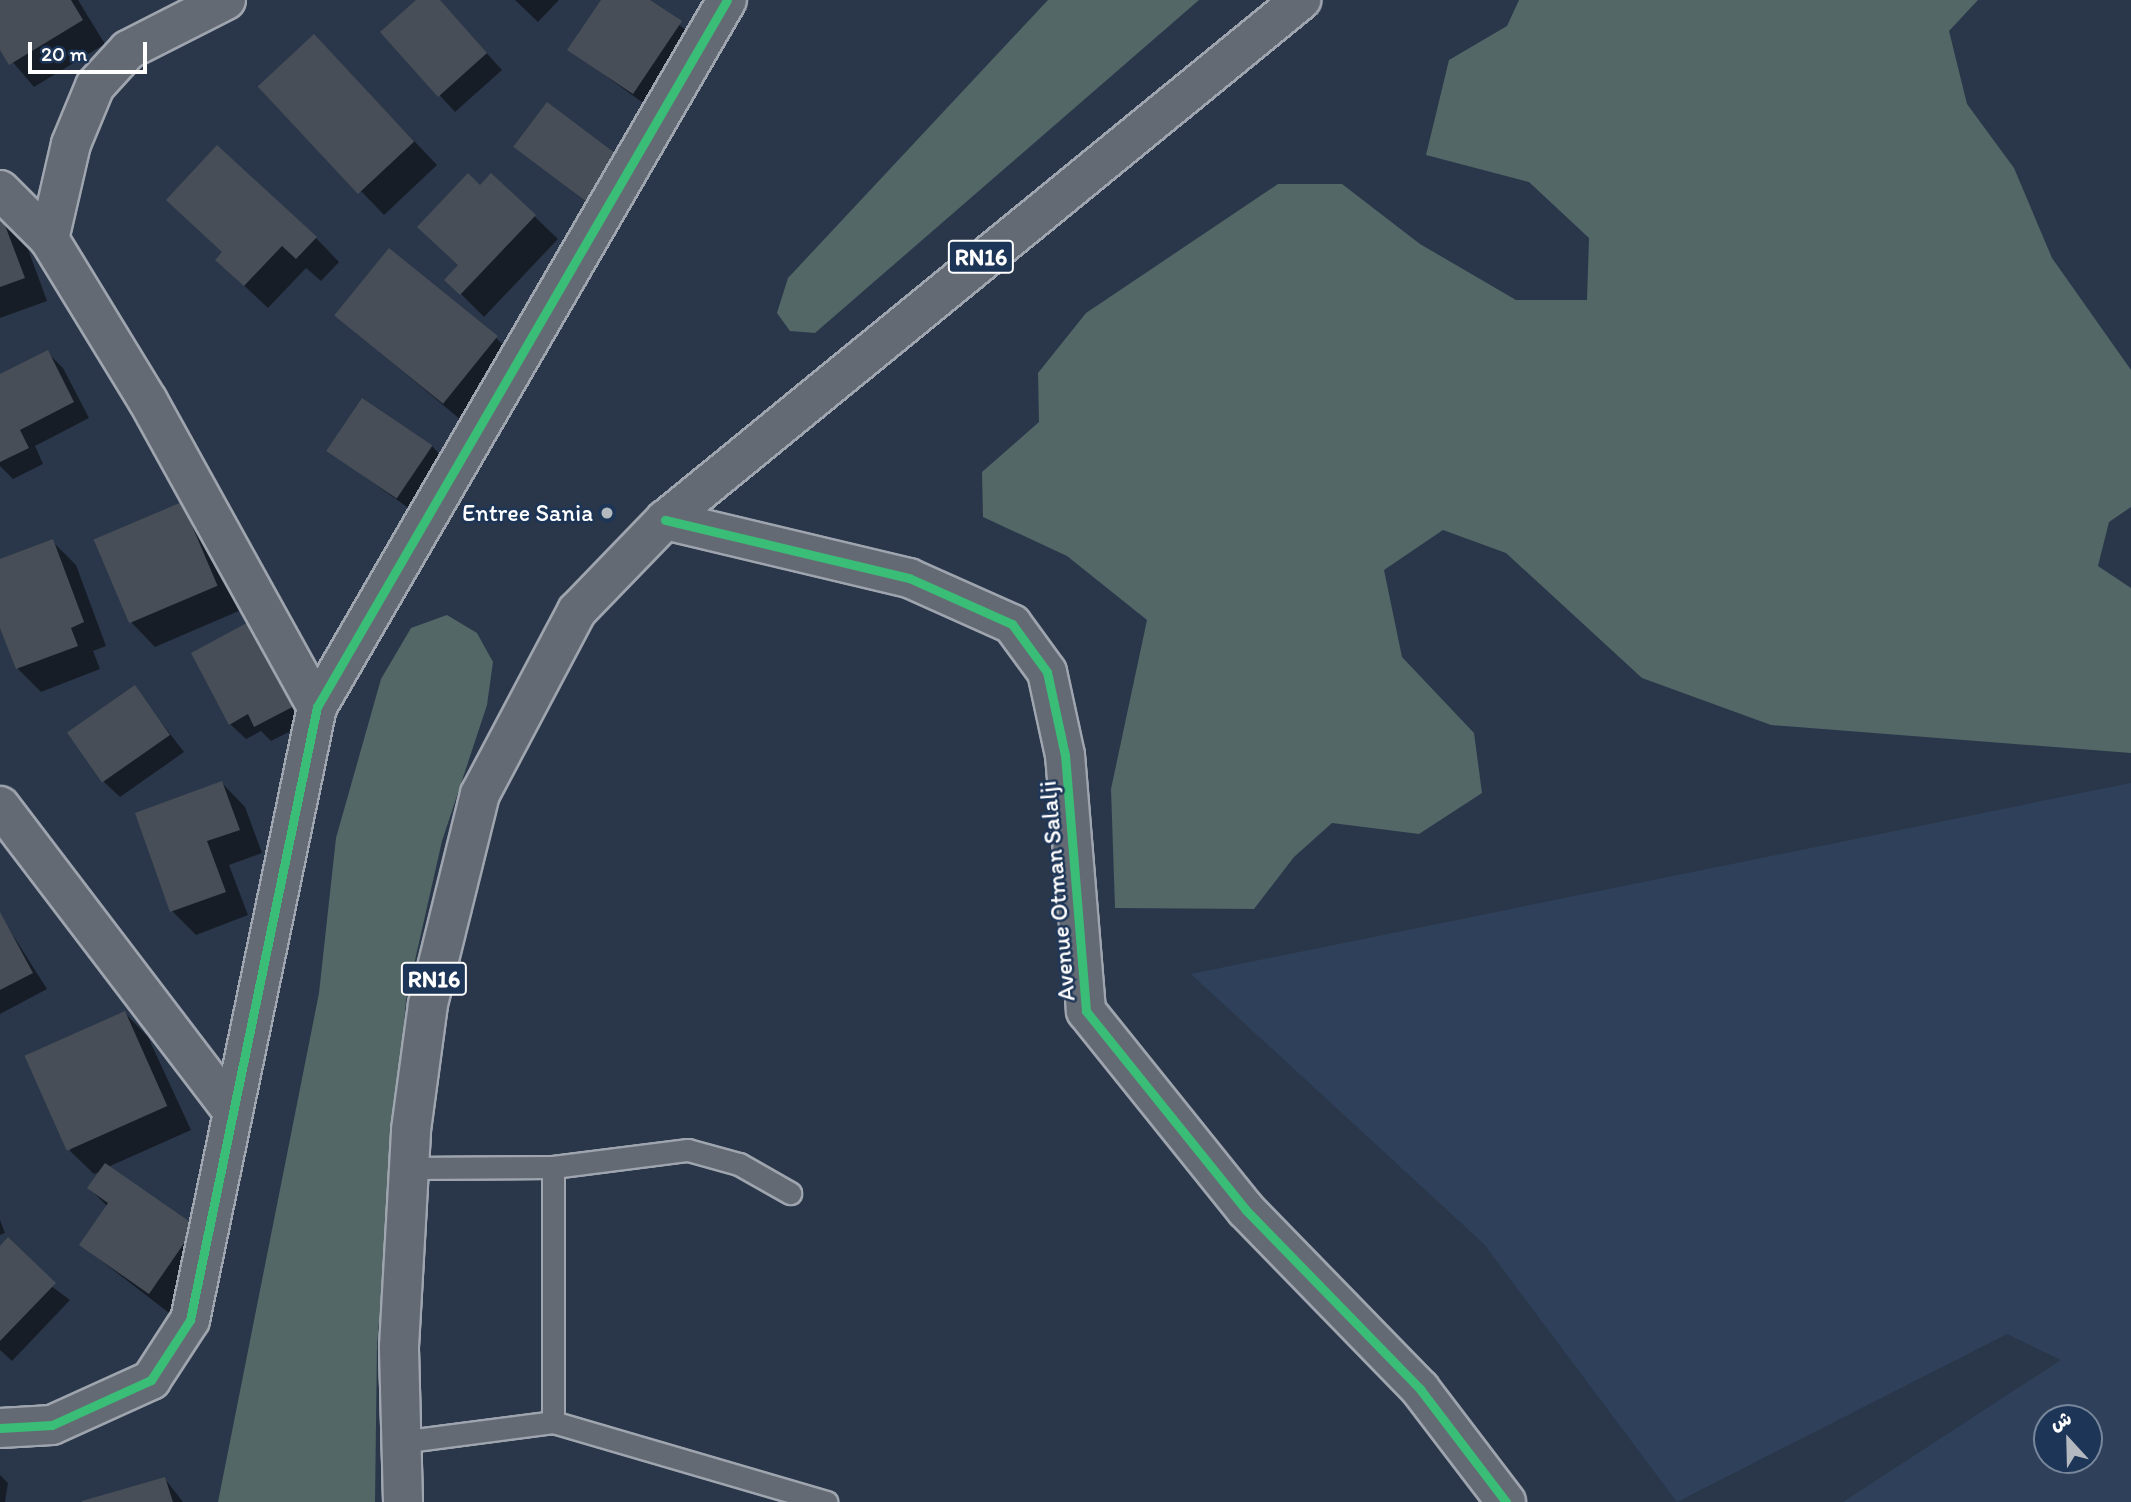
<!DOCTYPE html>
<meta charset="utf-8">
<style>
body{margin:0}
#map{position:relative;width:2131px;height:1502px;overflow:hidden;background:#2a374a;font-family:Itim,"Playpen Sans Arabic",sans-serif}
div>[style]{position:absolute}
.built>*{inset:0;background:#2f415a}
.green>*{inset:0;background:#526766}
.shadow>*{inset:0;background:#0007}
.building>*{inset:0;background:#474e57;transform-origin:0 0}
.roads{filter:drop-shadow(2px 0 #9fa5ae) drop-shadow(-2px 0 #9fa5ae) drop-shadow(0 2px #9fa5ae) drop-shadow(0 -2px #9fa5ae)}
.lane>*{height:21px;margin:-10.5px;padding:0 10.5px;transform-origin:10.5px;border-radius:10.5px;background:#636a74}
.street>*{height:38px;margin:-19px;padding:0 19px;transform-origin:19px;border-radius:19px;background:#636a74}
.primary>*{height:38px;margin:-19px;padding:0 19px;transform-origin:19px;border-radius:19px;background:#636a74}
.cycleway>*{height:9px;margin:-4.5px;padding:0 4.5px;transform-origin:4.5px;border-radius:4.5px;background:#3abd76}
.dots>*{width:19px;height:19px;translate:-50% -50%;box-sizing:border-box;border:4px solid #1d3557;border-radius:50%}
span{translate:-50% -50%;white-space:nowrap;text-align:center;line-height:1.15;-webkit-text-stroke:5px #1d3557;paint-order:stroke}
.shield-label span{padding:2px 5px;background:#1d3557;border:2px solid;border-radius:5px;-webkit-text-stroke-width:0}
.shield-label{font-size:23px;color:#fff;font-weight:700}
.poi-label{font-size:24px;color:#fff}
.right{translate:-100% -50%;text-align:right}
.street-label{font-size:24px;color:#fff}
.north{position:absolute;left:2033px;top:1404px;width:70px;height:70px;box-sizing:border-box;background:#1d3557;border:2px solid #77869a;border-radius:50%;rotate:338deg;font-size:19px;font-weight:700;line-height:28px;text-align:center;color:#fff}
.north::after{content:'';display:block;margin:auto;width:24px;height:32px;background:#b4b9c0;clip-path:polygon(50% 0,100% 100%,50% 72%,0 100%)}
.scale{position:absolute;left:28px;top:42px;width:119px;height:32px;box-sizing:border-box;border:4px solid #fff;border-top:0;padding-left:9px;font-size:21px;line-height:24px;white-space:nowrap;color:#fff;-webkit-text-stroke:5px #1d3557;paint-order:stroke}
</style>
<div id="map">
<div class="built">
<i style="clip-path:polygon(evenodd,2131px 783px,2131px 1502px,1843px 1502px,2061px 1360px,2007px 1334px,1677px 1502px,1484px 1244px,1191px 974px,2131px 783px,2089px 1418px,2089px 1460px,2047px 1460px,2047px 1418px,2089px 1418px)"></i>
</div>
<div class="green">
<i style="clip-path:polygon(1048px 0,1199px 0,815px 333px,790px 331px,777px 313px,788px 278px)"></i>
<i style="clip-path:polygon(1519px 0,1978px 0,1949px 31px,1967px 104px,2014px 168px,2052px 258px,2131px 370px,2131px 507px,2109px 522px,2098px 566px,2131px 588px,2131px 753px,1771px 725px,1642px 678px,1506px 553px,1443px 530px,1384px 570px,1402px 657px,1474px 733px,1482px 793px,1419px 834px,1332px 823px,1294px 857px,1254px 909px,1115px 908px,1111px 789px,1147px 620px,1067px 556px,983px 517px,982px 472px,1039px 422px,1038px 373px,1086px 313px,1278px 184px,1342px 184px,1420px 244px,1516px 300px,1587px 300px,1589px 238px,1529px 182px,1426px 155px,1449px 60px,1507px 26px)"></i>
<i style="clip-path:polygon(447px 615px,477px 633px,493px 662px,487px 705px,442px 841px,406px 1000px,377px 1346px,375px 1502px,218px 1502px,319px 993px,336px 838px,381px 679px,411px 628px)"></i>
</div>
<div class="shadow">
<i style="clip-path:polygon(0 0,78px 0,105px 44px,34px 87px,0 47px)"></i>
<i style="clip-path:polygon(418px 0,438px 0,502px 70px,455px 112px,382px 32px)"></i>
<i style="clip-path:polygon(515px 0,559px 0,538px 22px)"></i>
<i style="clip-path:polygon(603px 0,647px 0,696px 38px,650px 108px,570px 50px)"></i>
<i style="clip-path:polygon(337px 60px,437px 165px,384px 215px,261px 87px)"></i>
<i style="clip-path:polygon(516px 147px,629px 166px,645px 181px,613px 223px)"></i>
<i style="clip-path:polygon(480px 187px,534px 216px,558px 239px,484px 317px,447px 280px,460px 266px)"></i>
<i style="clip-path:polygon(0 198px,14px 211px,47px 301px,0 318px)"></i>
<i style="clip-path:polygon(316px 238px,339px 262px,321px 281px,306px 268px,268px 308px,217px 260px)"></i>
<i style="clip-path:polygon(336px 315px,496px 338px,520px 361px,468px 426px)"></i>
<i style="clip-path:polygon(47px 352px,63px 368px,89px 418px,35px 446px,43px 464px,13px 479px,0 466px,0 376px)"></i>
<i style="clip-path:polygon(432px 446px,447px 462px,414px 512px,329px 451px)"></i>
<i style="clip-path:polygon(182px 504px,205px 528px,241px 610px,155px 647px,132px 623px,96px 541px)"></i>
<i style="clip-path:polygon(52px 541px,76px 565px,106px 646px,93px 651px,100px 669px,41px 692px,17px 668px,0 623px,0 561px)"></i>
<i style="clip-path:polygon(258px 619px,316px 718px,271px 741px,261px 731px,246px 739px,230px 724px)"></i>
<i style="clip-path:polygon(134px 687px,184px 752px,120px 797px,104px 782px)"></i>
<i style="clip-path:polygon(222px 783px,245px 807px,262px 853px,229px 865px,248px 915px,196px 935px,172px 911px)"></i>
<i style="clip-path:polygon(0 915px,47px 989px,0 1014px)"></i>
<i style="clip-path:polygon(125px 1013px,148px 1037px,191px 1130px,108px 1167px,195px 1228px,173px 1316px,81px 1245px,108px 1207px,89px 1188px,101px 1171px,94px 1174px,70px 1151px)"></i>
<i style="clip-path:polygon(0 1220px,5px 1233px,0 1235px)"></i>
<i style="clip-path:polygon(0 1248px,70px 1300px,12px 1361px,0 1350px)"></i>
<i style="clip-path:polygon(0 1475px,8px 1483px,5px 1502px,0 1502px)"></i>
<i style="clip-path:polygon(165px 1479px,183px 1502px,86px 1502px)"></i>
</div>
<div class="building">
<i style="clip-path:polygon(0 0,71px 0,83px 20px,9px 65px,0 50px)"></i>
<i style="clip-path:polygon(416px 0,440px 0,487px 53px,438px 97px,380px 32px)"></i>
<i style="clip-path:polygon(601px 0,650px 0,682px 21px,633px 94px,567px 50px)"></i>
<i style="left:314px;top:34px;width:147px;height:77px;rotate:47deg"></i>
<i style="left:547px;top:102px;width:104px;height:56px;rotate:37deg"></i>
<i style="clip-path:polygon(217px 145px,317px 237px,296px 259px,282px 246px,244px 286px,215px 260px,222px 252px,166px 200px)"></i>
<i style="clip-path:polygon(468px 173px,480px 185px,491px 173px,536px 215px,460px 295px,444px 280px,458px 265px,417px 227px)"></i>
<i style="clip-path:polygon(0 212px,25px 278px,0 287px)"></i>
<i style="left:389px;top:248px;width:140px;height:87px;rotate:39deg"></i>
<i style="clip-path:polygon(48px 350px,74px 402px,20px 430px,29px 448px,0 462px,0 374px)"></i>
<i style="left:362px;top:398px;width:85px;height:64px;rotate:34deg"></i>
<i style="left:182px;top:502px;width:91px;height:96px;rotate:67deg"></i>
<i style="clip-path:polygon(53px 539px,84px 622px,71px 628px,78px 646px,16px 669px,0 628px,0 559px)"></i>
<i style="clip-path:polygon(258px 617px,302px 702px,254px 727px,248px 714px,229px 725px,191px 653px)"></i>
<i style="left:135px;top:685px;width:61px;height:83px;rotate:55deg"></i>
<i style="clip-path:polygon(222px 781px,240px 830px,207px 841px,226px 892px,170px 912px,135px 813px)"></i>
<i style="clip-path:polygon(0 912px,33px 973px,0 990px)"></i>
<i style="left:125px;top:1011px;width:104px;height:110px;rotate:66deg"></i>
<i style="clip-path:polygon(105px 1163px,196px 1226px,149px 1294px,79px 1245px,108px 1203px,87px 1188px)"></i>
<i style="clip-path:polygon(8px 1237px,56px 1283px,0 1341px,0 1246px)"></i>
<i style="clip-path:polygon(165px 1477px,173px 1502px,82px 1502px,82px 1501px)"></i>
</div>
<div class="roads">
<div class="lane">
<i style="left:409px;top:1168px;width:144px;rotate:-0.4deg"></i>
<i style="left:553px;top:1167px;width:136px;rotate:-7.2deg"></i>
<i style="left:688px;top:1150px;width:53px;rotate:15.4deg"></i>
<i style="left:739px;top:1164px;width:59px;rotate:29.6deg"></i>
<i style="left:553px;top:1422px;width:255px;rotate:-90deg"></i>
<i style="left:400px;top:1442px;width:154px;rotate:-7.4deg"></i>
<i style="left:553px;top:1422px;width:285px;rotate:16.3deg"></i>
</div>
<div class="street">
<i style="left:226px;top:0;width:110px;rotate:153deg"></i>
<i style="left:128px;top:50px;width:49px;rotate:132.5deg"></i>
<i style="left:95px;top:86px;width:63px;rotate:112.5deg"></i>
<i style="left:71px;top:144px;width:98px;rotate:103deg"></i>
<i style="left:49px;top:239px;width:190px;rotate:58.6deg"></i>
<i style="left:148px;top:401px;width:350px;rotate:61.1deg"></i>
<i style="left:0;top:190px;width:69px;rotate:45deg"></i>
<i style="left:665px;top:520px;width:251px;rotate:13.4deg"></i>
<i style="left:909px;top:578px;width:113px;rotate:24.1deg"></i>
<i style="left:1012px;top:624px;width:59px;rotate:53.9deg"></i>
<i style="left:1047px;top:672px;width:85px;rotate:77.8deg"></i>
<i style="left:1065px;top:755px;width:257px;rotate:85.3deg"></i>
<i style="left:1086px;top:1011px;width:255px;rotate:51.2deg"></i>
<i style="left:1246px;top:1210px;width:250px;rotate:45.8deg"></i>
<i style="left:1420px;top:1389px;width:142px;rotate:52.7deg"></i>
<i style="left:0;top:806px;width:380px;rotate:52.7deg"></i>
<i style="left:0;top:1428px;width:52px;rotate:-3.3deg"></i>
<i style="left:52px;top:1425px;width:109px;rotate:-24.4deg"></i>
<i style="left:151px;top:1380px;width:72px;rotate:-57deg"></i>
<i style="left:190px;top:1320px;width:626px;rotate:-78.3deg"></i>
<i style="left:317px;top:707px;width:817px;rotate:-59.89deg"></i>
</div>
<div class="primary">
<i style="left:403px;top:1502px;width:155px;rotate:-91.5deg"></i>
<i style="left:399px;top:1347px;width:217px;rotate:-86.8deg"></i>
<i style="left:411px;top:1130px;width:127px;rotate:-82.3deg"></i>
<i style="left:428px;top:1004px;width:216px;rotate:-76.1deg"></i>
<i style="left:480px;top:794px;width:207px;rotate:-62.1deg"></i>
<i style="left:577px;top:611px;width:127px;rotate:-46deg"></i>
<i style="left:665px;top:520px;width:822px;rotate:-39.27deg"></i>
</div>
</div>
<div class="cycleway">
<i style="left:665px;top:520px;width:251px;rotate:13.4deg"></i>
<i style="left:909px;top:578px;width:113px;rotate:24.1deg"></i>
<i style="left:1012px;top:624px;width:59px;rotate:53.9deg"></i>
<i style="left:1047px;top:672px;width:85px;rotate:77.8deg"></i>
<i style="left:1065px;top:755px;width:257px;rotate:85.3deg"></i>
<i style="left:1086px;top:1011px;width:255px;rotate:51.2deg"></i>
<i style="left:1246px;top:1210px;width:250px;rotate:45.8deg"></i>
<i style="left:1420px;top:1389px;width:142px;rotate:52.7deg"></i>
<i style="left:0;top:1428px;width:52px;rotate:-3.3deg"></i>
<i style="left:52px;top:1425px;width:109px;rotate:-24.4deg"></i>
<i style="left:151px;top:1380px;width:72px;rotate:-57deg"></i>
<i style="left:190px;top:1320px;width:626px;rotate:-78.3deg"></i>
<i style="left:317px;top:707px;width:817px;rotate:-59.89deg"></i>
</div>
<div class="dots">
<i style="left:607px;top:513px;background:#b4b9c0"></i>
</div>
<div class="shield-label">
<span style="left:981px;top:257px">RN16</span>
<span style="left:434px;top:979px">RN16</span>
</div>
<div class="poi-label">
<span class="right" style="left:593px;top:513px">Entree Sania</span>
</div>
<div class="street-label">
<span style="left:1057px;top:891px;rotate:-95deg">Avenue Otman Salalji</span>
</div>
<div class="north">ش</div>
<div class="scale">20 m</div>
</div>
